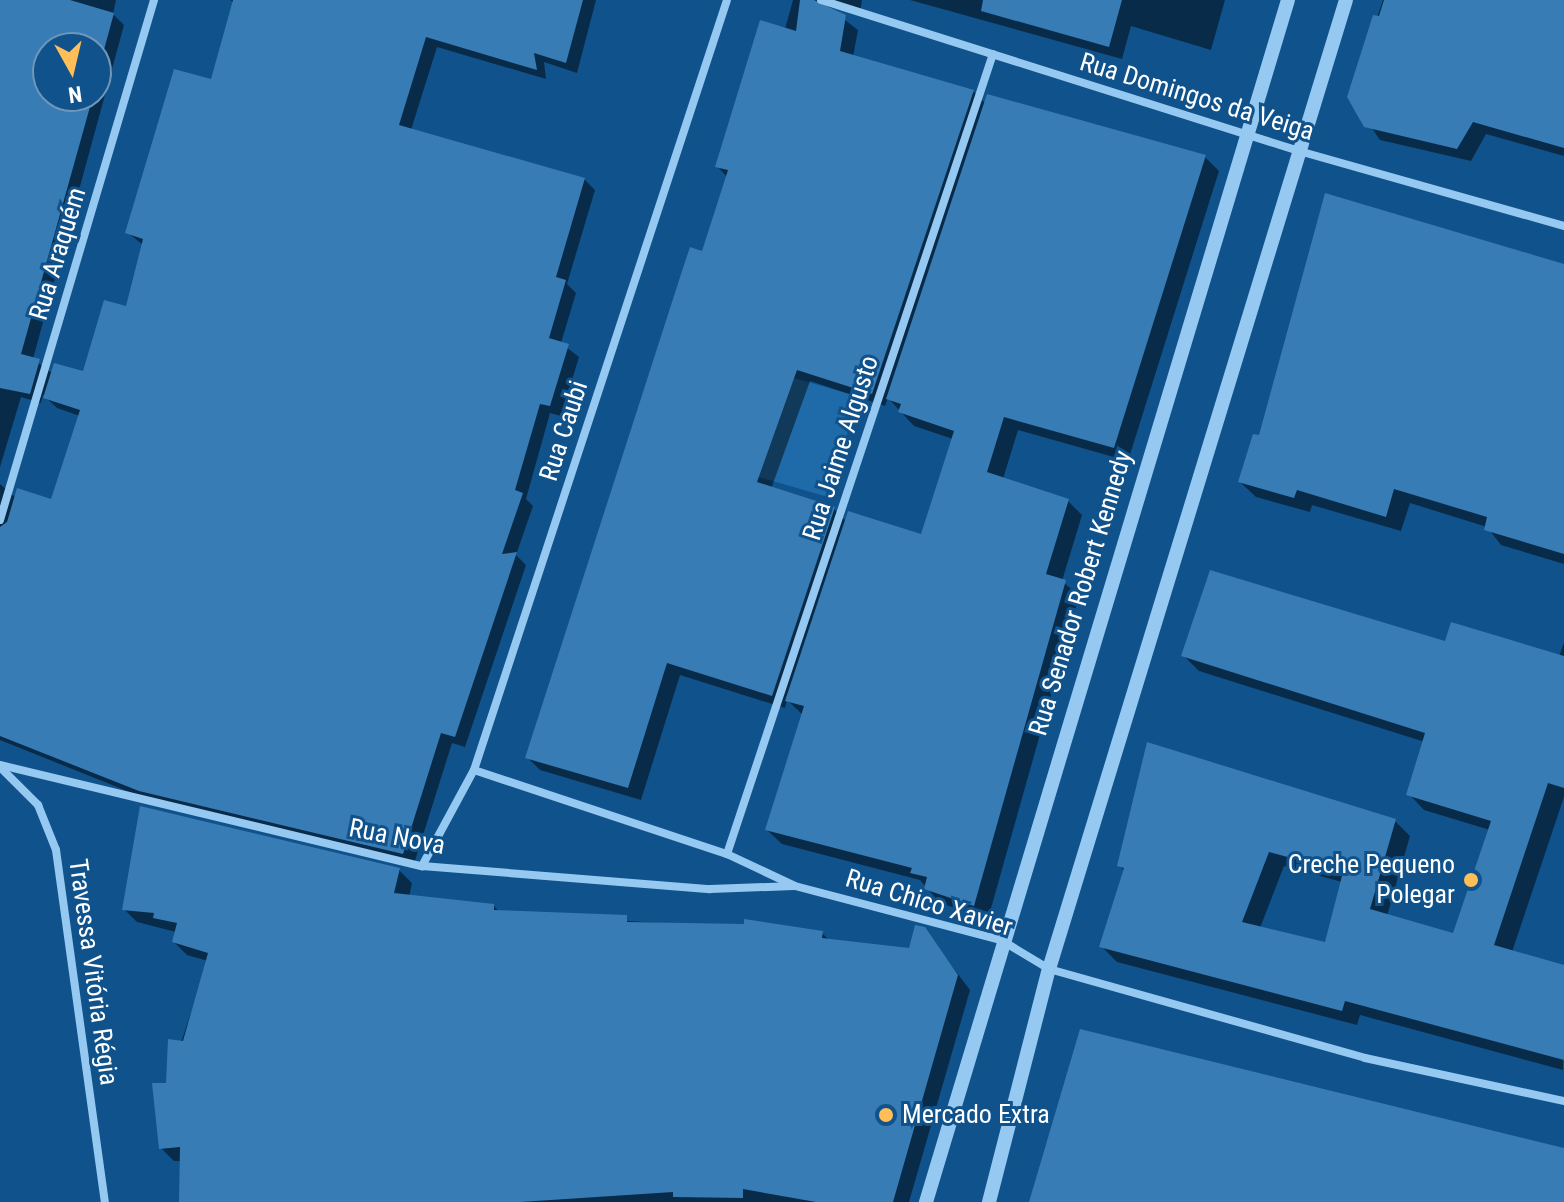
<!DOCTYPE html>
<meta charset="utf-8">
<style>
body{margin:0}
#map{position:relative;width:1564px;height:1202px;overflow:hidden;background:#10528b;font-family:"Roboto Condensed",sans-serif}
div>[style]{position:absolute}
.green>*{inset:0;background:#1f6ba9;transform-origin:0 0}
.shadow>*{inset:0;background:#0007}
.building>*{inset:0;background:#387cb5}
.minor>*{height:8px;margin:-4px;padding:0 4px;transform-origin:4px;border-radius:4px;background:#96c9f2}
.tertiary>*{height:14px;margin:-7px;padding:0 7px;transform-origin:7px;border-radius:7px;background:#96c9f2}
.dots>*{width:22px;height:22px;translate:-50% -50%;box-sizing:border-box;border:4px solid #10528b;border-radius:50%}
span{translate:-50% -50%;white-space:nowrap;text-align:center;line-height:1.15;-webkit-text-stroke:6px #10528b;paint-order:stroke}
.street-label{font-size:26px;color:#fff}
.poi-label{font-size:26px;color:#fff}
.right{translate:-100% -50%;text-align:right}
.left{translate:0 -50%;text-align:left}
.north{position:absolute;left:32px;top:32px;width:80px;height:80px;box-sizing:border-box;background:#10528b;border:2px solid #7097b9;border-radius:50%;rotate:172deg;font-size:22px;font-weight:700;line-height:32px;text-align:center;color:#fff}
.north::after{content:'';display:block;margin:auto;width:28px;height:36px;background:#ffbe57;clip-path:polygon(50% 0,100% 100%,50% 72%,0 100%)}
</style>
<div id="map">
<div class="green">
<i style="left:780px;top:374px;width:81px;height:105px;rotate:16deg"></i>
</div>
<div class="shadow">
<i style="clip-path:polygon(evenodd,0 0,116px 0,113px 14px,124px 25px,33px 359px,53px 374px,84px 374px,128px 309px,143px 245px,127px 232px,212px 81px,234px 2px,230px 0,596px 0,577px 73px,544px 62px,546px 79px,437px 47px,411px 130px,584px 179px,595px 190px,567px 284px,576px 293px,561px 343px,579px 357px,561px 416px,550px 413px,526px 499px,533px 506px,516px 555px,526px 565px,465px 747px,452px 743px,414px 864px,152px 801px,0 740px,0 484px,16px 498px,53px 501px,80px 416px,57px 408px,43px 395px,41px 403px,21px 397px,0 467px,0 0,48px 48px,96px 48px,96px 96px,48px 96px,48px 48px)"></i>
<i style="clip-path:polygon(evenodd,793px 0,862px 0,860px 13px,828px 7px,858px 30px,853px 57px,973px 91px,986px 104px,1205px 157px,1219px 171px,1128px 461px,1018px 430px,1003px 479px,1068px 501px,1082px 515px,1062px 581px,1079px 596px,988px 919px,940px 903px,920px 880px,782px 844px,767px 830px,803px 715px,787px 700px,785px 708px,680px 675px,641px 800px,540px 770px,527px 757px,703px 253px,727px 177px,717px 166px,785px 29px,793px 0,810px 381px,885px 406px,888px 398px,914px 426px,953px 439px,922px 537px,847px 522px,834px 509px,771px 489px,810px 381px)"></i>
<i style="clip-path:polygon(910px 0,1225px 0,1211px 50px,1131px 26px,1122px 59px)"></i>
<i style="clip-path:polygon(1383px 0,1564px 0,1564px 156px,1486px 134px,1471px 161px,1380px 140px,1350px 97px)"></i>
<i style="clip-path:polygon(1564px 279px,1564px 564px,1501px 545px,1487px 527px,1410px 503px,1401px 531px,1312px 505px,1310px 512px,1256px 497px,1240px 482px,1260px 438px)"></i>
<i style="clip-path:polygon(evenodd,1564px 642px,1564px 797px,1512px 952px,1564px 967px,1563px 1070px,1360px 1015px,1357px 1025px,1117px 962px,1101px 946px,1125px 871px,1119px 865px,1395px 821px,1410px 836px,1387px 916px,1454px 935px,1490px 830px,1424px 810px,1409px 794px,1425px 742px,1199px 671px,1184px 656px,1447px 643px,1559px 657px,1564px 642px,1284px 866px,1342px 882px,1327px 944px,1260px 928px,1284px 866px)"></i>
<i style="clip-path:polygon(399px 870px,412px 883px,409px 897px,494px 906px,500px 913px,822px 933px,830px 941px,911px 951px,924px 929px,970px 990px,909px 1202px,181px 1202px,182px 1161px,174px 1161px,161px 1148px,167px 1085px,208px 961px,187px 955px,174px 942px,176px 932px,137px 922px,124px 909px)"></i>
</div>
<div class="building">
<i style="clip-path:polygon(0 0,70px 0,114px 13px,96px 79px,96px 48px,48px 48px,48px 96px,93px 96px,21px 354px,40px 359px,30px 394px,0 388px)"></i>
<i style="clip-path:polygon(233px 0,583px 0,566px 63px,534px 53px,537px 70px,426px 37px,399px 125px,585px 178px,556px 277px,566px 280px,549px 338px,569px 344px,550px 406px,540px 404px,515px 490px,523px 493px,502px 554px,517px 552px,455px 737px,441px 733px,403px 854px,139px 791px,0 736px,0 527px,7px 522px,17px 488px,51px 499px,80px 410px,43px 398px,54px 363px,83px 371px,104px 300px,126px 306px,143px 239px,125px 233px,174px 69px,211px 79px)"></i>
<i style="clip-path:polygon(800px 0,814px 0,846px 15px,840px 51px,974px 90px,872px 394px,797px 370px,757px 482px,835px 507px,772px 696px,667px 663px,628px 788px,525px 758px,683px 268px,690px 247px,702px 251px,728px 170px,715px 167px,760px 20px,796px 31px)"></i>
<i style="clip-path:polygon(983px 0,1122px 0,1109px 47px,981px 11px)"></i>
<i style="clip-path:polygon(1384px 0,1564px 0,1564px 148px,1473px 122px,1457px 149px,1364px 127px,1347px 97px,1373px 15px,1379px 16px)"></i>
<i style="clip-path:polygon(987px 94px,1206px 155px,1114px 448px,1004px 417px,987px 472px,1069px 499px,1046px 574px,1066px 580px,974px 906px,924px 889px,927px 877px,910px 873px,912px 868px,765px 830px,804px 706px,785px 701px,848px 511px,921px 534px,954px 431px,898px 412px,901px 404px,886px 399px)"></i>
<i style="clip-path:polygon(1325px 193px,1564px 264px,1564px 554px,1484px 530px,1487px 517px,1394px 489px,1386px 517px,1297px 490px,1294px 498px,1238px 482px,1253px 434px,1259px 435px)"></i>
<i style="clip-path:polygon(evenodd,1210px 570px,1445px 641px,1451px 622px,1564px 656px,1564px 788px,1548px 783px,1494px 945px,1564px 965px,1564px 1060px,1345px 1001px,1342px 1011px,1099px 947px,1124px 868px,1117px 866px,1147px 742px,1396px 819px,1370px 909px,1453px 933px,1491px 821px,1406px 795px,1425px 733px,1181px 656px,1210px 570px,1269px 852px,1343px 872px,1325px 942px,1242px 922px,1269px 852px)"></i>
<i style="clip-path:polygon(140px 806px,400px 868px,394px 893px,494px 904px,494px 910px,627px 915px,627px 922px,744px 924px,744px 919px,823px 931px,822px 938px,909px 948px,915px 925px,925px 927px,958px 975px,893px 1202px,816px 1202px,743px 1189px,743px 1198px,673px 1197px,673px 1192px,520px 1202px,179px 1202px,180px 1147px,159px 1149px,152px 1083px,166px 1083px,168px 1039px,183px 1041px,208px 953px,172px 942px,177px 923px,153px 918px,154px 913px,122px 910px)"></i>
<i style="clip-path:polygon(1080px 1029px,1564px 1148px,1564px 1202px,1029px 1202px)"></i>
</div>
<div class="minor">
<i style="left:821px;top:0;width:501px;rotate:17.53deg"></i>
<i style="left:1299px;top:151px;width:275px;rotate:15.8deg"></i>
<i style="left:0;top:520px;width:542px;rotate:-73.5deg"></i>
<i style="left:0;top:765px;width:434px;rotate:13.5deg"></i>
<i style="left:422px;top:866px;width:289px;rotate:4.6deg"></i>
<i style="left:710px;top:889px;width:84px;rotate:-2deg"></i>
<i style="left:0;top:767px;width:54px;rotate:45deg"></i>
<i style="left:38px;top:805px;width:48px;rotate:68.2deg"></i>
<i style="left:56px;top:850px;width:355px;rotate:82.1deg"></i>
<i style="left:474px;top:770px;width:267px;rotate:18.4deg"></i>
<i style="left:727px;top:854px;width:75px;rotate:25.2deg"></i>
<i style="left:795px;top:886px;width:213px;rotate:14.7deg"></i>
<i style="left:1001px;top:940px;width:56px;rotate:31.1deg"></i>
<i style="left:1049px;top:969px;width:328px;rotate:15.7deg"></i>
<i style="left:1365px;top:1058px;width:204px;rotate:12.2deg"></i>
<i style="left:727px;top:854px;width:843px;rotate:-71.61deg"></i>
<i style="left:422px;top:866px;width:109px;rotate:-61.6deg"></i>
<i style="left:474px;top:770px;width:810px;rotate:-71.81deg"></i>
</div>
<div class="tertiary">
<i style="left:926px;top:1202px;width:1255px;rotate:-73.24deg"></i>
<i style="left:989px;top:1202px;width:241px;rotate:-75.6deg"></i>
<i style="left:1049px;top:969px;width:1013px;rotate:-72.96deg"></i>
</div>
<div class="dots">
<i style="left:1471px;top:880px;background:#ffbe57"></i>
<i style="left:886px;top:1115px;background:#ffbe57"></i>
</div>
<div class="street-label">
<span style="left:1197px;top:97px;rotate:17deg">Rua Domingos da Veiga</span>
<span style="left:58px;top:254px;rotate:-73deg">Rua Araquém</span>
<span style="left:564px;top:431px;rotate:-72deg">Rua Caubi</span>
<span style="left:841px;top:448px;rotate:-72deg">Rua Jaime Algusto</span>
<span style="left:1081px;top:593px;rotate:-73deg">Rua Senador Robert Kennedy</span>
<span style="left:397px;top:837px;rotate:11deg">Rua Nova</span>
<span style="left:929px;top:903px;rotate:17deg">Rua Chico Xavier</span>
<span style="left:93px;top:972px;rotate:82deg">Travessa Vitória Régia</span>
</div>
<div class="poi-label">
<span class="right" style="left:1455px;top:880px">Creche Pequeno<br>Polegar</span>
<span class="left" style="left:902px;top:1115px">Mercado Extra</span>
</div>
<div class="north">N</div>
</div>
